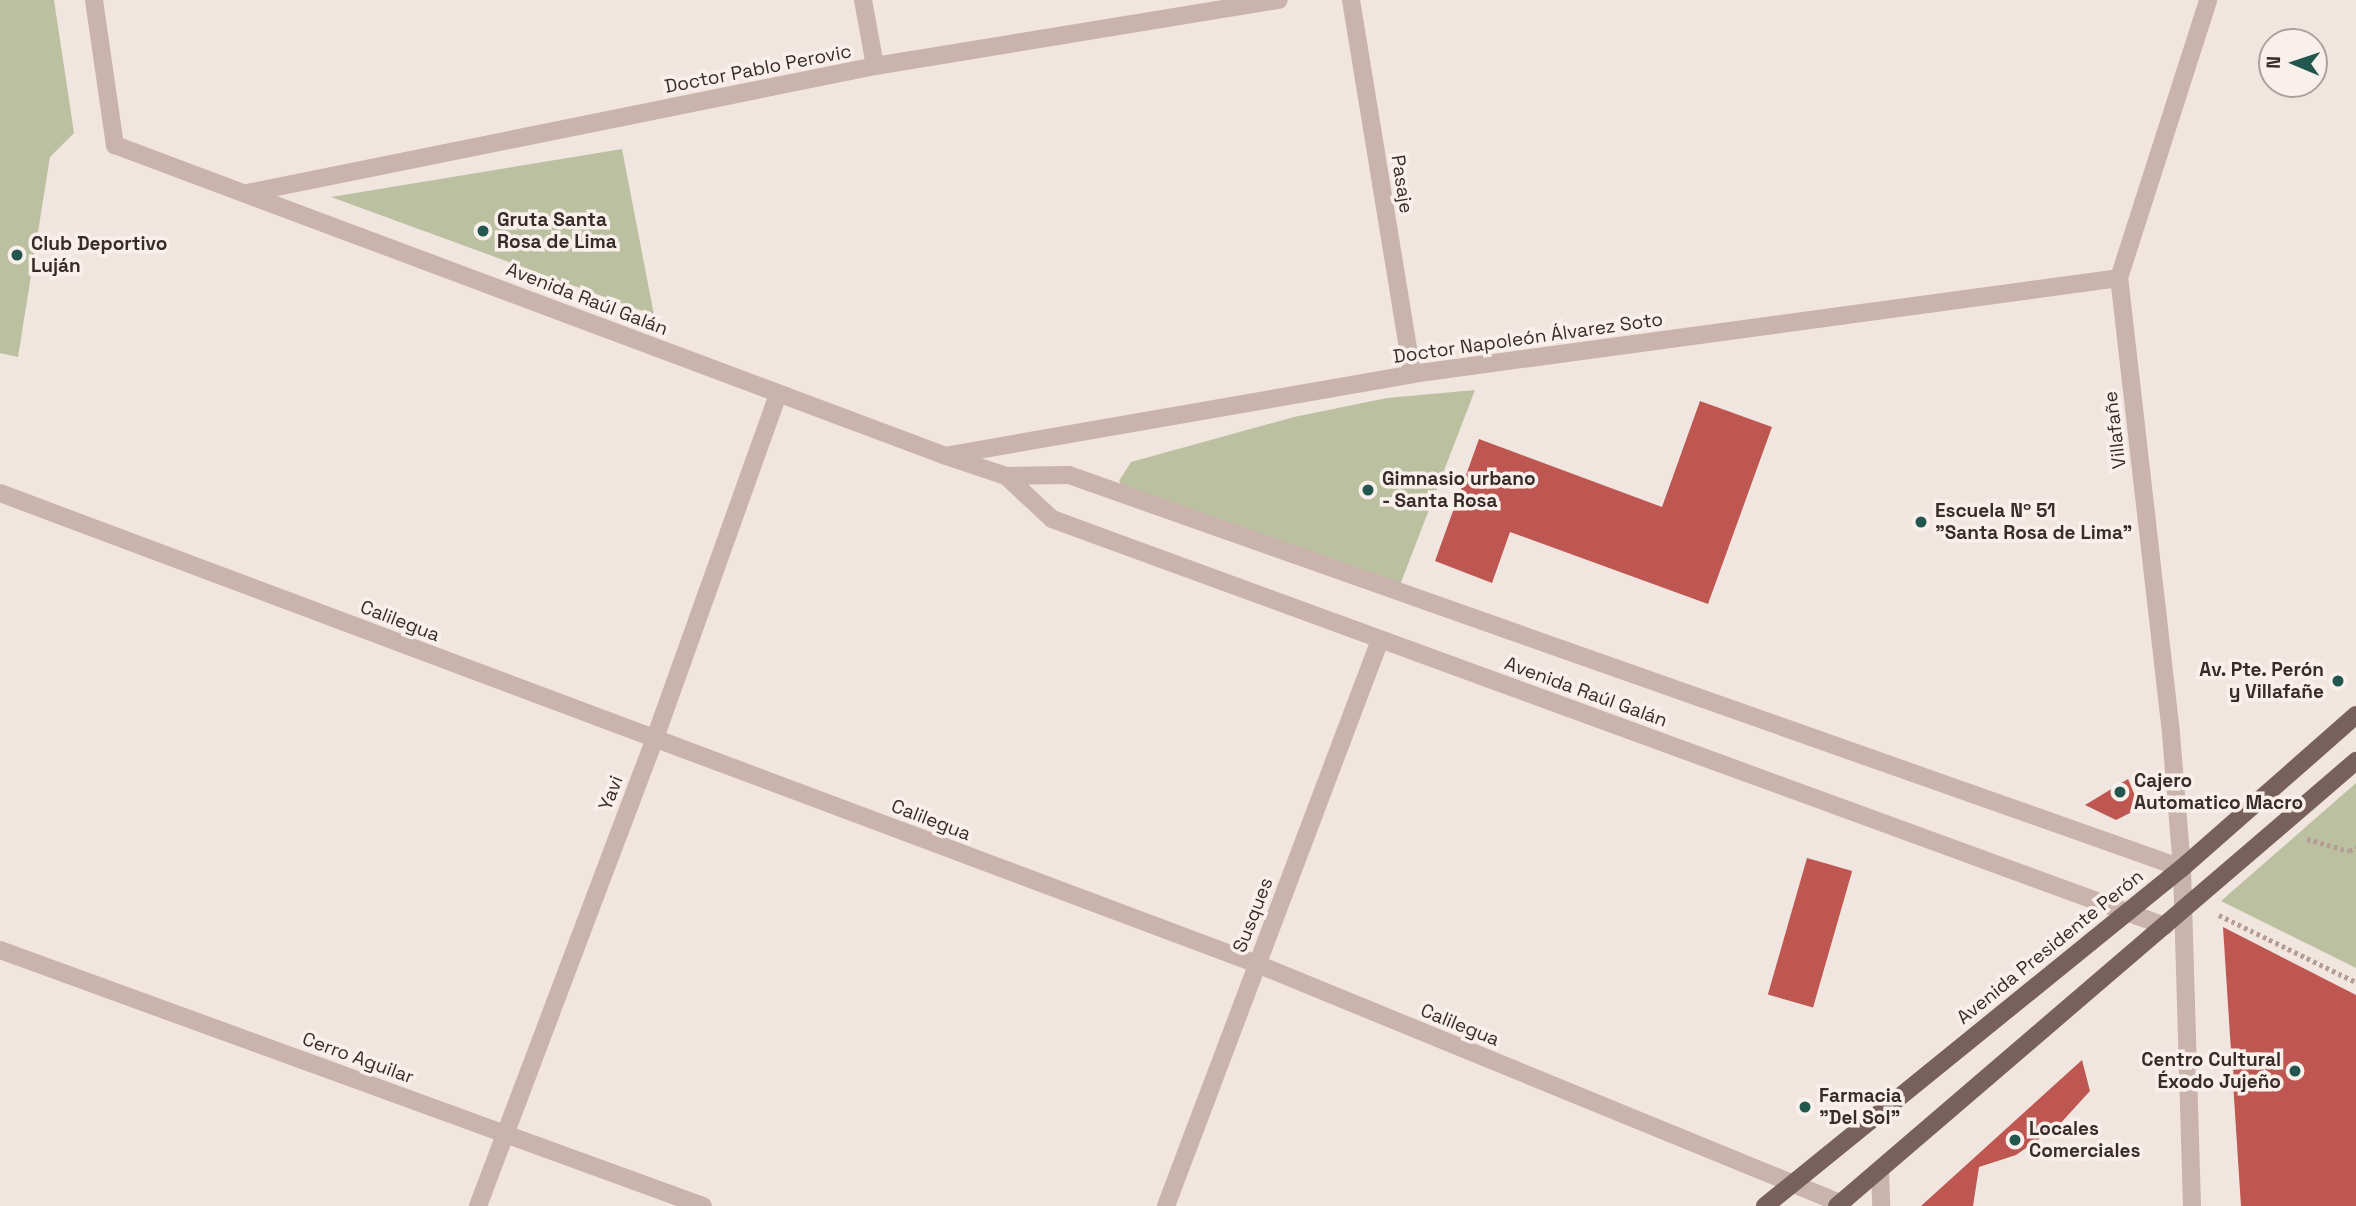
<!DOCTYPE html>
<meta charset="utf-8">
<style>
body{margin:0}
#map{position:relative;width:2356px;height:1206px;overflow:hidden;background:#f1e5df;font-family:"Space Grotesk",sans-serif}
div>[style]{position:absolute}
.green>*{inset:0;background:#bbc0a0}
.building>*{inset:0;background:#be5651;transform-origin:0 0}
.path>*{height:4.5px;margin-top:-2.25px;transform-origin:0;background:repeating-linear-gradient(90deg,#b59d96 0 3.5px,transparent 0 7px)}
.minor>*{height:18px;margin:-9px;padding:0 9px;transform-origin:9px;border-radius:9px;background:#c9b3ac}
.major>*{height:18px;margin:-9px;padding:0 9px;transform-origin:9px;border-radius:9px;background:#78605c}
.dots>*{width:19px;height:19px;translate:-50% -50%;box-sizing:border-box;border:4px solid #f9f0ec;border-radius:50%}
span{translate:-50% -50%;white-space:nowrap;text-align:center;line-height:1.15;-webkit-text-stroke:7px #f9f0ec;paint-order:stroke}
.street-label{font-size:19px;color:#372c2a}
.poi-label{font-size:19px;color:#372c2a;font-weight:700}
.left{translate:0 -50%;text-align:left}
.right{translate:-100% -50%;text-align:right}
.north{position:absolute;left:2258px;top:28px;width:70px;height:70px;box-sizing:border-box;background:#f9f0ec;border:2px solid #aba29e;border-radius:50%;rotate:272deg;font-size:19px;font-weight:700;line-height:28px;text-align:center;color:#372c2a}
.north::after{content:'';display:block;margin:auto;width:24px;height:32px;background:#225750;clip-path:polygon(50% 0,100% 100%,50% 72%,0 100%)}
</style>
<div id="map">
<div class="green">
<i style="clip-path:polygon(0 0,54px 0,74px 133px,50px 157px,18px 357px,0 353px)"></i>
<i style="clip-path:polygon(622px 149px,654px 315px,331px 197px)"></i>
<i style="clip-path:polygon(1475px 390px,1400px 585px,1131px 499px,1119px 481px,1131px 462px,1294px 417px,1387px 398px)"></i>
<i style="clip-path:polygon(2356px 783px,2356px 968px,2221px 901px)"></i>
</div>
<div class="building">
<i style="clip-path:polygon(1700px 401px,1772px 427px,1708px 604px,1510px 532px,1492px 583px,1435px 561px,1479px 439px,1662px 507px)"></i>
<i style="clip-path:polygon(2128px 779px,2140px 808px,2116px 820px,2085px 805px)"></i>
<i style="left:1807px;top:858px;width:47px;height:142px;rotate:16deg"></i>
<i style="clip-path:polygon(2223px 927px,2356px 995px,2356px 1206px,2241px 1206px)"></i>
<i style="clip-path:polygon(2082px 1060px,2090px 1091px,2058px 1126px,2016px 1155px,1979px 1167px,1973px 1206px,1921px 1206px)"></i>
</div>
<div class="path">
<i style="left:2307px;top:839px;width:44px;rotate:15.9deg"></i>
<i style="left:2349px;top:851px;width:8px;rotate:-23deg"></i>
<i style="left:2219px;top:915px;width:153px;rotate:26.1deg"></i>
</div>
<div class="minor">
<i style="left:94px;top:0;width:147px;rotate:81.8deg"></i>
<i style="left:115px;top:145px;width:887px;rotate:20.52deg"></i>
<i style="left:946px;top:456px;width:63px;rotate:18.4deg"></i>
<i style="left:1006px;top:476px;width:63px;rotate:-0.9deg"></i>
<i style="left:1069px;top:475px;width:1180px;rotate:19.45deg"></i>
<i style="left:863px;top:0;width:67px;rotate:79.7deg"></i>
<i style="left:1351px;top:0;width:379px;rotate:80.7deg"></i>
<i style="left:247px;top:193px;width:641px;rotate:-11.43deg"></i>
<i style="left:875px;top:66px;width:409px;rotate:-9.3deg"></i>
<i style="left:950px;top:455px;width:469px;rotate:-9.9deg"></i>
<i style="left:1412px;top:374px;width:713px;rotate:-7.73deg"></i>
<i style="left:1006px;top:476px;width:63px;rotate:43.1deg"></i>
<i style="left:1052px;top:519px;width:1185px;rotate:20.09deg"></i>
<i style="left:0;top:493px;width:1342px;rotate:20.54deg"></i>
<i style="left:1257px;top:964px;width:630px;rotate:22.29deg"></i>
<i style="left:0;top:950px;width:748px;rotate:20.01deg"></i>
<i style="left:1880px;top:1171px;width:35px;rotate:88deg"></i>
<i style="left:478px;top:1206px;width:500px;rotate:-69.28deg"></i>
<i style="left:655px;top:738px;width:365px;rotate:-70.3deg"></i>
<i style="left:1166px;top:1206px;width:605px;rotate:-69.29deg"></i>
<i style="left:2192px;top:1206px;width:338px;rotate:-91.7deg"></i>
<i style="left:2182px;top:868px;width:135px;rotate:-94.7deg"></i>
<i style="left:2171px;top:733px;width:458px;rotate:-96.5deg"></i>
<i style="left:2119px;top:278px;width:292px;rotate:-72.2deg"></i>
</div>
<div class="major">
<i style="left:1765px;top:1206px;width:537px;rotate:-39.03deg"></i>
<i style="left:2182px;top:868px;width:232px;rotate:-41.3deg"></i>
<i style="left:1837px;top:1206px;width:684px;rotate:-40.61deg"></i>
</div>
<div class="dots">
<i style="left:483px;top:231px;background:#225750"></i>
<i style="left:17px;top:255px;background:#225750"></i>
<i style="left:1368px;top:490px;background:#225750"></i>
<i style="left:1921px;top:522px;background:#225750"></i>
<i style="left:2338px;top:681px;background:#225750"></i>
<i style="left:2120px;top:792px;background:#225750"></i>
<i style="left:2295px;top:1071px;background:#225750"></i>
<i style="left:1805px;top:1107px;background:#225750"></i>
<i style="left:2015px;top:1140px;background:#225750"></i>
</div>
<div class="street-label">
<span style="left:758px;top:69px;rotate:-11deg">Doctor Pablo Perovic</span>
<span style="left:1402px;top:184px;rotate:81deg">Pasaje</span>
<span style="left:587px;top:299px;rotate:21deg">Avenida Raúl Galán</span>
<span style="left:1528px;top:338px;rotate:-8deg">Doctor Napoleón Álvarez Soto</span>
<span style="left:2115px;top:430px;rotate:-97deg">Villafañe</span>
<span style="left:400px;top:621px;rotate:21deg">Calilegua</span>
<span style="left:1586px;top:692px;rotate:20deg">Avenida Raúl Galán</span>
<span style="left:611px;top:793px;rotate:-69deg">Yavi</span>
<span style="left:931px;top:820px;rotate:21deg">Calilegua</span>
<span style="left:1253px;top:915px;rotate:-69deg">Susques</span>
<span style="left:2050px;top:947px;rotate:-39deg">Avenida Presidente Perón</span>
<span style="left:1460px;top:1025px;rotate:22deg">Calilegua</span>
<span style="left:358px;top:1058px;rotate:20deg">Cerro Aguilar</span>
</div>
<div class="poi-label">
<span class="left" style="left:497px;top:231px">Gruta Santa<br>Rosa de Lima</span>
<span class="left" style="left:31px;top:255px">Club Deportivo<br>Luján</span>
<span class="left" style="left:1382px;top:490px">Gimnasio urbano<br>- Santa Rosa</span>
<span class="left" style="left:1935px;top:522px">Escuela Nº 51<br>"Santa Rosa de Lima"</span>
<span class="right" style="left:2324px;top:681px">Av. Pte. Perón<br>y Villafañe</span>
<span class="left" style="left:2134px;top:792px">Cajero<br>Automatico Macro</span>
<span class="right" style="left:2281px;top:1071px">Centro Cultural<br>Éxodo Jujeño</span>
<span class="left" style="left:1819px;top:1107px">Farmacia<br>"Del Sol"</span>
<span class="left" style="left:2029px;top:1140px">Locales<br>Comerciales</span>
</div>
<div class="north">N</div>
</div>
